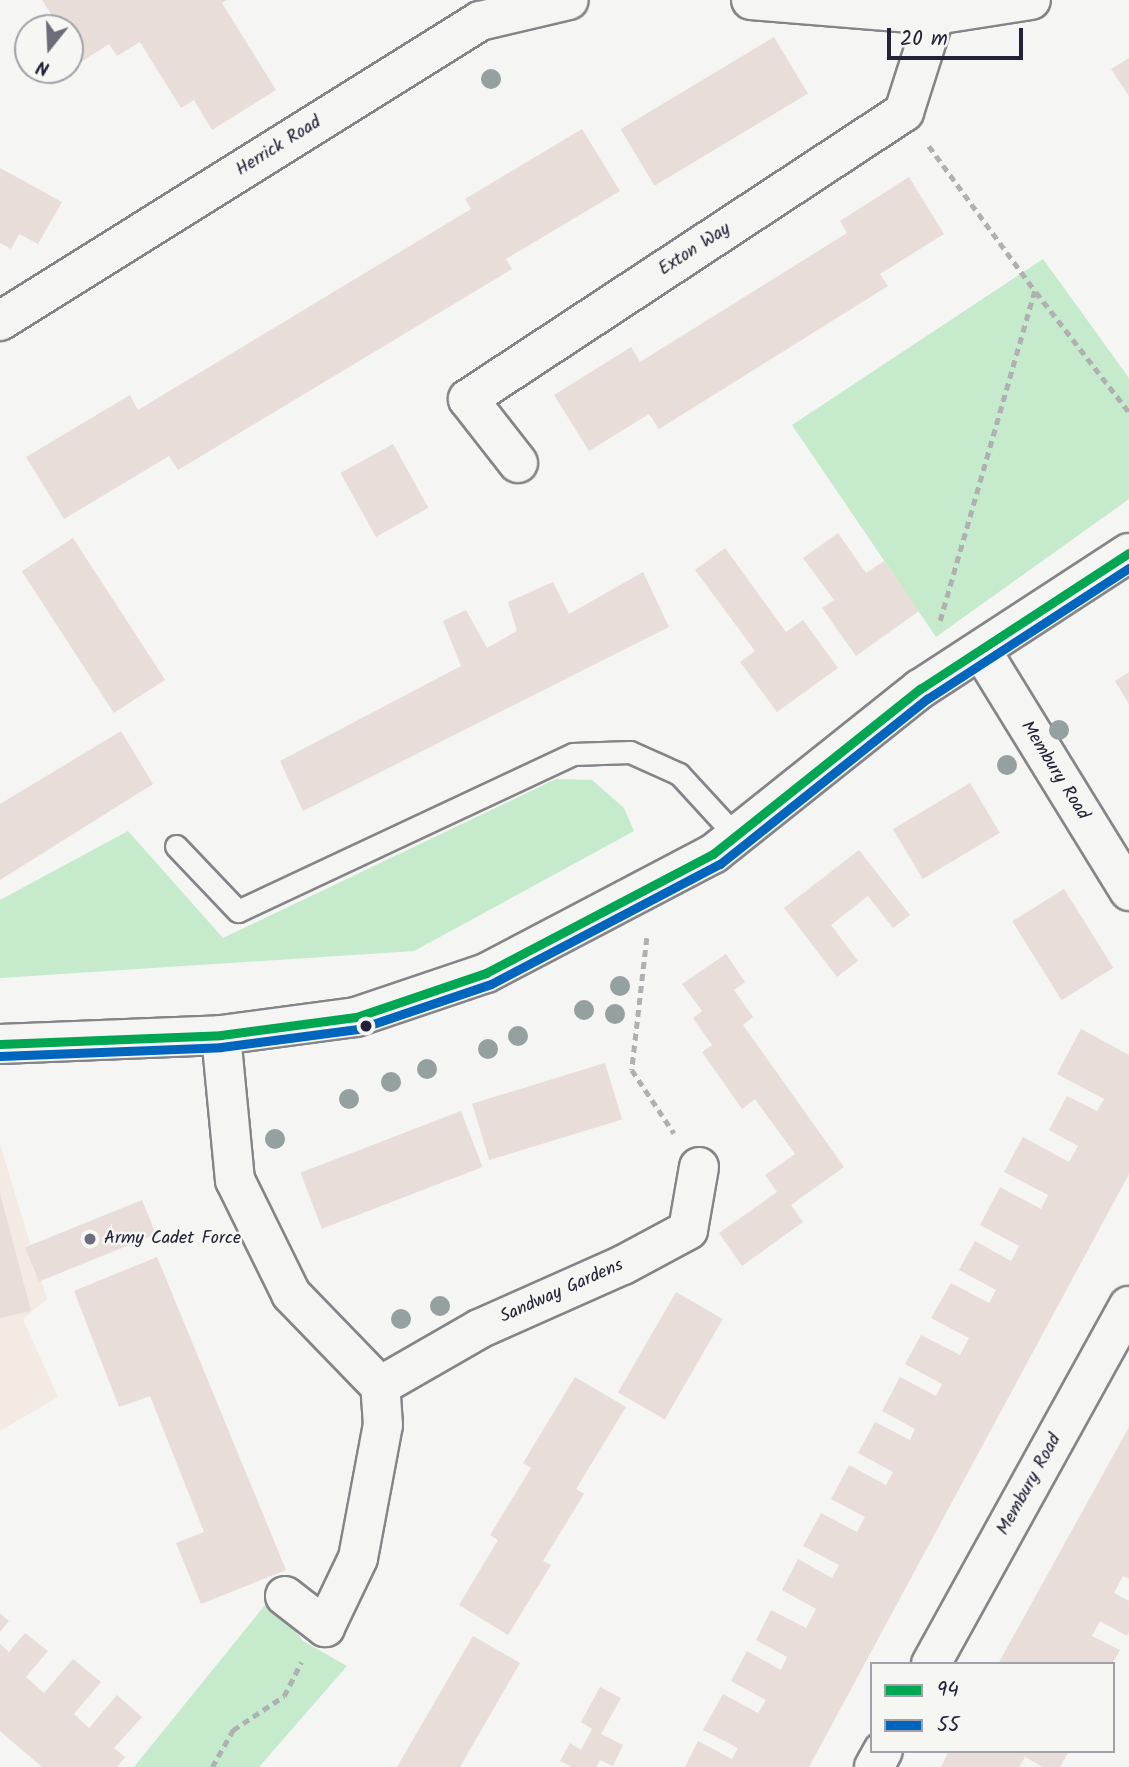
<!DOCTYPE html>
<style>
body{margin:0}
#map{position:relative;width:1129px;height:1767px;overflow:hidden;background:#f5f5f3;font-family:Kalam,sans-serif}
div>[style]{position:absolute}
.built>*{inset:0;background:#f3eae4}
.green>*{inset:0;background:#c5eacc}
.building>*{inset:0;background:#e8ddd8;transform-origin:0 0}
.path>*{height:4.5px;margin-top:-2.25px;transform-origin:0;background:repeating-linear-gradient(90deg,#b0b0b2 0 7px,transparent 0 12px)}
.roads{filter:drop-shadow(2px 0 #858589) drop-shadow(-2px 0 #858589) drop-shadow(0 2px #858589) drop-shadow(0 -2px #858589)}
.service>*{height:21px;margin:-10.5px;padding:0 10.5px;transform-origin:10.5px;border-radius:10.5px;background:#f5f5f3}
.minor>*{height:38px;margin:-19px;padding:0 19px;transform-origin:19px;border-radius:19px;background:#f5f5f3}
.secondary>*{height:38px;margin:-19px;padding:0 19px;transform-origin:19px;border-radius:19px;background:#f5f5f3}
.bus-1>*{height:9px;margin:-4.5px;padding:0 4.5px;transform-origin:4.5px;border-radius:4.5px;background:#00a651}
.bus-2>*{height:9px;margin:-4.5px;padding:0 4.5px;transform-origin:4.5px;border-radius:4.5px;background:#0065bd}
.trees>*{width:20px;height:20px;margin:-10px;border-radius:50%;background:#95a0a0}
.dots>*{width:19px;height:19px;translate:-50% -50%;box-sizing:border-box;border:4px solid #f6f6f2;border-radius:50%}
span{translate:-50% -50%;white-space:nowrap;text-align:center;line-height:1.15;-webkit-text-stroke:5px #f6f6f2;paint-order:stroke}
.street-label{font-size:18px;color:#22223b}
.poi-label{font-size:18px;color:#22223b}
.left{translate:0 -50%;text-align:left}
.legend{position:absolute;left:870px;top:1662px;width:245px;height:91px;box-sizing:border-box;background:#f6f6f2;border:2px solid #a1a1a9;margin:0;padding:9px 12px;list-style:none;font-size:21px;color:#22223b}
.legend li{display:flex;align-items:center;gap:14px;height:35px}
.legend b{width:35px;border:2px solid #a1a1a9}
.north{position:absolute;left:14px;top:14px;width:70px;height:70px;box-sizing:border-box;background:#f6f6f2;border:2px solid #a1a1a9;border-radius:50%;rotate:198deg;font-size:19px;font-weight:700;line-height:28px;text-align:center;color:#22223b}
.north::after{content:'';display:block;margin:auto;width:24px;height:32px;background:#6c6c7b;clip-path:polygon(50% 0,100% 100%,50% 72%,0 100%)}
.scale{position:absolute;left:887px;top:28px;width:136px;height:32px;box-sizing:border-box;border:4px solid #22223b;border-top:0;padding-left:9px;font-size:21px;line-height:24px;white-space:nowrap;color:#22223b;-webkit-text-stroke:5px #f6f6f2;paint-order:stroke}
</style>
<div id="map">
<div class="built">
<i style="clip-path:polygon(0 1144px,47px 1299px,23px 1319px,58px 1397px,0 1431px)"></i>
</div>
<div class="green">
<i style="clip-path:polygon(1043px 259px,1129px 378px,1129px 499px,936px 637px,792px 425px)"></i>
<i style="clip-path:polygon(556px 779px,592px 780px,624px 808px,634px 831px,414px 951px,0 978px,0 900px,128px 831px,223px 938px)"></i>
<i style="clip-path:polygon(270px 1599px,303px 1641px,347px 1666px,259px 1767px,134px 1767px)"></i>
</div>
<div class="building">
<i style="clip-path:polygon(42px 0,227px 0,222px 3px,276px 90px,212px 130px,194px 100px,181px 108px,140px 42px,117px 56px,109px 44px,81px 62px,70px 45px,70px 28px,60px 28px)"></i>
<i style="left:774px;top:37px;width:66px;height:179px;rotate:59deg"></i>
<i style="clip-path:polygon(1129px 58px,1129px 96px,1111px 69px)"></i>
<i style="clip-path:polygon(582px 129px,620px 191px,506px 259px,512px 269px,178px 470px,169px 456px,64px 519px,26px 457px,130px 395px,138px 410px,471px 209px,465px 199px)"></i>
<i style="clip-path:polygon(0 168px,62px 202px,38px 244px,19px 234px,11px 249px,0 243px)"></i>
<i style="clip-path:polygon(909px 177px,944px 234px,880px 274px,888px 286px,659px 429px,649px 414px,589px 451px,554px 395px,631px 347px,640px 362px,847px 233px,840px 221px)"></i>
<i style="left:393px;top:444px;width:73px;height:60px;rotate:61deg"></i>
<i style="clip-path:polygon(838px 533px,866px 573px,884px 561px,919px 611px,856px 656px,822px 608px,834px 600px,803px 558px)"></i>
<i style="left:73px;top:538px;width:169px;height:61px;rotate:57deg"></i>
<i style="clip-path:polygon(725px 548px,786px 632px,803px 620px,838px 668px,777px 712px,740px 662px,755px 651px,695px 570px)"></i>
<i style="clip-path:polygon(643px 572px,669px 627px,303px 811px,280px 761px,461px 666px,443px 621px,466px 610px,487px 648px,517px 631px,508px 602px,553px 582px,569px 614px)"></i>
<i style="clip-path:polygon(1129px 672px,1129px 704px,1115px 681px)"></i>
<i style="clip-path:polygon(121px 731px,153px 784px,0 880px,0 804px)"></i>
<i style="left:970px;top:783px;width:58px;height:90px;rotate:59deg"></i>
<i style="clip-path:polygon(859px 850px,910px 915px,893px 928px,868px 896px,831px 925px,858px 961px,837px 977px,784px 908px)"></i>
<i style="left:1064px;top:889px;width:93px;height:61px;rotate:58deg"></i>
<i style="clip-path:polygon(726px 954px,745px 982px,734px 990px,753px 1017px,743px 1025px,844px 1167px,791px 1205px,803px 1222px,742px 1266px,719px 1233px,777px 1192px,765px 1175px,795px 1154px,755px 1099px,742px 1109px,702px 1052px,712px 1045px,693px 1018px,702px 1011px,682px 984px)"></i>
<i style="clip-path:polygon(1081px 1029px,1129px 1055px,1129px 1174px,809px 1767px,685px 1767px,698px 1741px,732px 1759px,738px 1748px,703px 1730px,723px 1694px,758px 1713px,766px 1700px,731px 1681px,747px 1651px,781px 1670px,787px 1657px,756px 1640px,771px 1610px,806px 1628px,816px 1609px,782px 1590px,798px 1559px,832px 1578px,839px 1565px,803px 1546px,821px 1513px,857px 1532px,865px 1517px,831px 1499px,849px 1465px,886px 1485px,893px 1472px,858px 1453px,875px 1422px,910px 1440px,915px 1429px,882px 1411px,900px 1377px,936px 1396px,942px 1384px,905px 1364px,921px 1335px,960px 1355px,969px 1338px,931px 1318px,951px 1283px,989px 1303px,996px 1290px,959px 1270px,975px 1241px,1011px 1261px,1019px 1246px,980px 1225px,1000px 1187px,1041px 1209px,1048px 1195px,1004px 1172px,1023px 1137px,1069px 1162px,1078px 1146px,1049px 1130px,1067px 1096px,1097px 1111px,1104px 1099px,1057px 1074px)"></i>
<i style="left:605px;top:1063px;width:59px;height:139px;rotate:73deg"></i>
<i style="left:461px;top:1111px;width:60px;height:172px;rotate:69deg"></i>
<i style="clip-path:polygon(0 1193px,31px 1311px,0 1318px)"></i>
<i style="left:142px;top:1200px;width:37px;height:126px;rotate:68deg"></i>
<i style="clip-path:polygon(157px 1257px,286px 1570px,201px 1604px,176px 1543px,204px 1532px,150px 1396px,119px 1407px,74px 1291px)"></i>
<i style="left:676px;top:1292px;width:54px;height:116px;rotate:30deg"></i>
<i style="clip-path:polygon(575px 1377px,626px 1407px,576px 1489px,584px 1494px,543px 1561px,551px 1565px,508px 1635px,459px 1605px,498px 1540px,490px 1535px,531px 1468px,523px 1463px)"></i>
<i style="clip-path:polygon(1129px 1427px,1129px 1579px,1123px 1576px,1114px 1593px,1129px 1601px,1129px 1632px,1127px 1636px,1100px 1621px,1092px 1636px,1120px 1650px,1112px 1664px,998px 1664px)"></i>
<i style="clip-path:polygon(0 1613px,9px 1621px,0 1632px)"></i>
<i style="clip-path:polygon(25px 1633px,48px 1651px,26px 1677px,44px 1693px,73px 1659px,101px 1682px,74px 1714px,89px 1728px,117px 1695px,142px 1717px,114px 1748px,125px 1757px,117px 1767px,42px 1767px,0 1731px,0 1644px,9px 1652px)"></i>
<i style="clip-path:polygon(473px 1636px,520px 1663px,460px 1767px,397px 1767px)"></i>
<i style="clip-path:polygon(600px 1687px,621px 1698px,601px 1734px,623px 1745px,613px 1766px,600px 1760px,596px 1767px,572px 1767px,560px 1761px,570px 1743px,581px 1750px,592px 1729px,581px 1722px)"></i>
<i style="clip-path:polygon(949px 1751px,1069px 1751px,1060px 1767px,1043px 1767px,1025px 1757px,1019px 1767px,941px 1767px)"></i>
</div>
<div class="path">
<i style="left:929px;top:146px;width:180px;rotate:53.8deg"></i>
<i style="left:1035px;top:291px;width:348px;rotate:106deg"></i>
<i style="left:1036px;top:292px;width:152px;rotate:52.2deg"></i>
<i style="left:647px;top:938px;width:133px;rotate:96.5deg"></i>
<i style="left:632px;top:1070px;width:76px;rotate:56.3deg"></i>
<i style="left:212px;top:1767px;width:43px;rotate:-60.4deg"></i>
<i style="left:233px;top:1730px;width:61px;rotate:-33.7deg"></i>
<i style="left:284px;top:1696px;width:38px;rotate:-63deg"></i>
</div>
<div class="roads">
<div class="service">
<i style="left:176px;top:846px;width:90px;rotate:46.4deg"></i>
<i style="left:238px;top:911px;width:370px;rotate:-25.1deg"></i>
<i style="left:573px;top:754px;width:57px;rotate:-2deg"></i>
<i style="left:630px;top:752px;width:54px;rotate:24.2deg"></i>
<i style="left:679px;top:774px;width:84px;rotate:47.4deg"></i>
</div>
<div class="minor">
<i style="left:751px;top:0;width:185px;rotate:4.7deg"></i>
<i style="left:935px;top:15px;width:97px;rotate:-8.9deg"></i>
<i style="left:0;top:321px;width:566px;rotate:-32.01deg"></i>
<i style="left:480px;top:21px;width:91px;rotate:-13.3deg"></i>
<i style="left:518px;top:463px;width:81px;rotate:-128deg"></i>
<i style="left:468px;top:399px;width:522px;rotate:-33.36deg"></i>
<i style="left:904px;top:112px;width:102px;rotate:-72.3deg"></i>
<i style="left:981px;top:650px;width:283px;rotate:58.4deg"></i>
<i style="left:221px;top:1035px;width:146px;rotate:84.5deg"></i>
<i style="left:235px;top:1180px;width:127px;rotate:63.8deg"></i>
<i style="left:291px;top:1294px;width:128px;rotate:45.9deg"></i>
<i style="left:380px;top:1386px;width:114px;rotate:-29.9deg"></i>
<i style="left:479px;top:1329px;width:158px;rotate:-24deg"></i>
<i style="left:623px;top:1265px;width:74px;rotate:-28.3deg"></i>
<i style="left:688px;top:1230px;width:64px;rotate:-80.1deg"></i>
<i style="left:285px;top:1596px;width:51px;rotate:37.8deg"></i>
<i style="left:325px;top:1627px;width:76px;rotate:-64.4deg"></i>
<i style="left:358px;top:1558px;width:135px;rotate:-79.4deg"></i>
<i style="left:383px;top:1425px;width:39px;rotate:-94deg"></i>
<i style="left:931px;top:1664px;width:409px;rotate:-61.1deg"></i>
<i style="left:874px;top:1767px;width:18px;rotate:-61deg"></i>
</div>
<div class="secondary">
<i style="left:0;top:1044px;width:221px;rotate:-2.3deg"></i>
<i style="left:221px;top:1035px;width:136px;rotate:-7.6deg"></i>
<i style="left:356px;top:1017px;width:137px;rotate:-18.7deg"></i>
<i style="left:486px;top:973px;width:256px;rotate:-27.7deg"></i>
<i style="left:713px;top:854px;width:265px;rotate:-38.6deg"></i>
<i style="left:920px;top:689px;width:249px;rotate:-33.1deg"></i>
</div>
</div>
<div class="bus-1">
<i style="left:0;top:1044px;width:221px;rotate:-2.3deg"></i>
<i style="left:221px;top:1035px;width:136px;rotate:-7.6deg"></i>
<i style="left:356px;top:1017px;width:137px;rotate:-18.7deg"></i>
<i style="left:486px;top:973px;width:256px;rotate:-27.7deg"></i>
<i style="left:713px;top:854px;width:265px;rotate:-38.6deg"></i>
<i style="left:920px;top:689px;width:249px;rotate:-33.1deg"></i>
</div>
<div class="bus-2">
<i style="left:0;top:1056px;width:221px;rotate:-2.3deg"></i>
<i style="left:221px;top:1047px;width:138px;rotate:-7.5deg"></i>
<i style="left:358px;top:1029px;width:140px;rotate:-18.7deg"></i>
<i style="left:491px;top:984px;width:259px;rotate:-27.7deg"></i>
<i style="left:720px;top:864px;width:265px;rotate:-38.6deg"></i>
<i style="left:927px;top:699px;width:241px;rotate:-33deg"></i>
</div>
<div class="trees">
<i style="left:491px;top:79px"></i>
<i style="left:1059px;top:730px"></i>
<i style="left:1007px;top:765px"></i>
<i style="left:620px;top:986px"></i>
<i style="left:584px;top:1010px"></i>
<i style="left:615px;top:1014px"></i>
<i style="left:518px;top:1036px"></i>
<i style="left:488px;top:1049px"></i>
<i style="left:427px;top:1069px"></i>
<i style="left:391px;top:1082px"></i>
<i style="left:349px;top:1099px"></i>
<i style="left:275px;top:1139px"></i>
<i style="left:440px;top:1306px"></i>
<i style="left:401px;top:1319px"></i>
</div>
<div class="dots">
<i style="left:366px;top:1026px;background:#22223b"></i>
<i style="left:90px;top:1239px;background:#6c6c7b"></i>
</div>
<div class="street-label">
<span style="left:279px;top:147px;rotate:-32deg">Herrick Road</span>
<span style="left:695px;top:250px;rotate:-33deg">Exton Way</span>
<span style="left:1054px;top:771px;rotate:58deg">Membury Road</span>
<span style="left:562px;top:1292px;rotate:-24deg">Sandway Gardens</span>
<span style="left:1030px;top:1485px;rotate:-61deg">Membury Road</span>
</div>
<div class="poi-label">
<span class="left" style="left:104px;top:1239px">Army Cadet Force</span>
</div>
<ul class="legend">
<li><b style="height:9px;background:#00a651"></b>94</li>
<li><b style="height:9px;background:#0065bd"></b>55</li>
</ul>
<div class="north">N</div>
<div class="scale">20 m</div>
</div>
